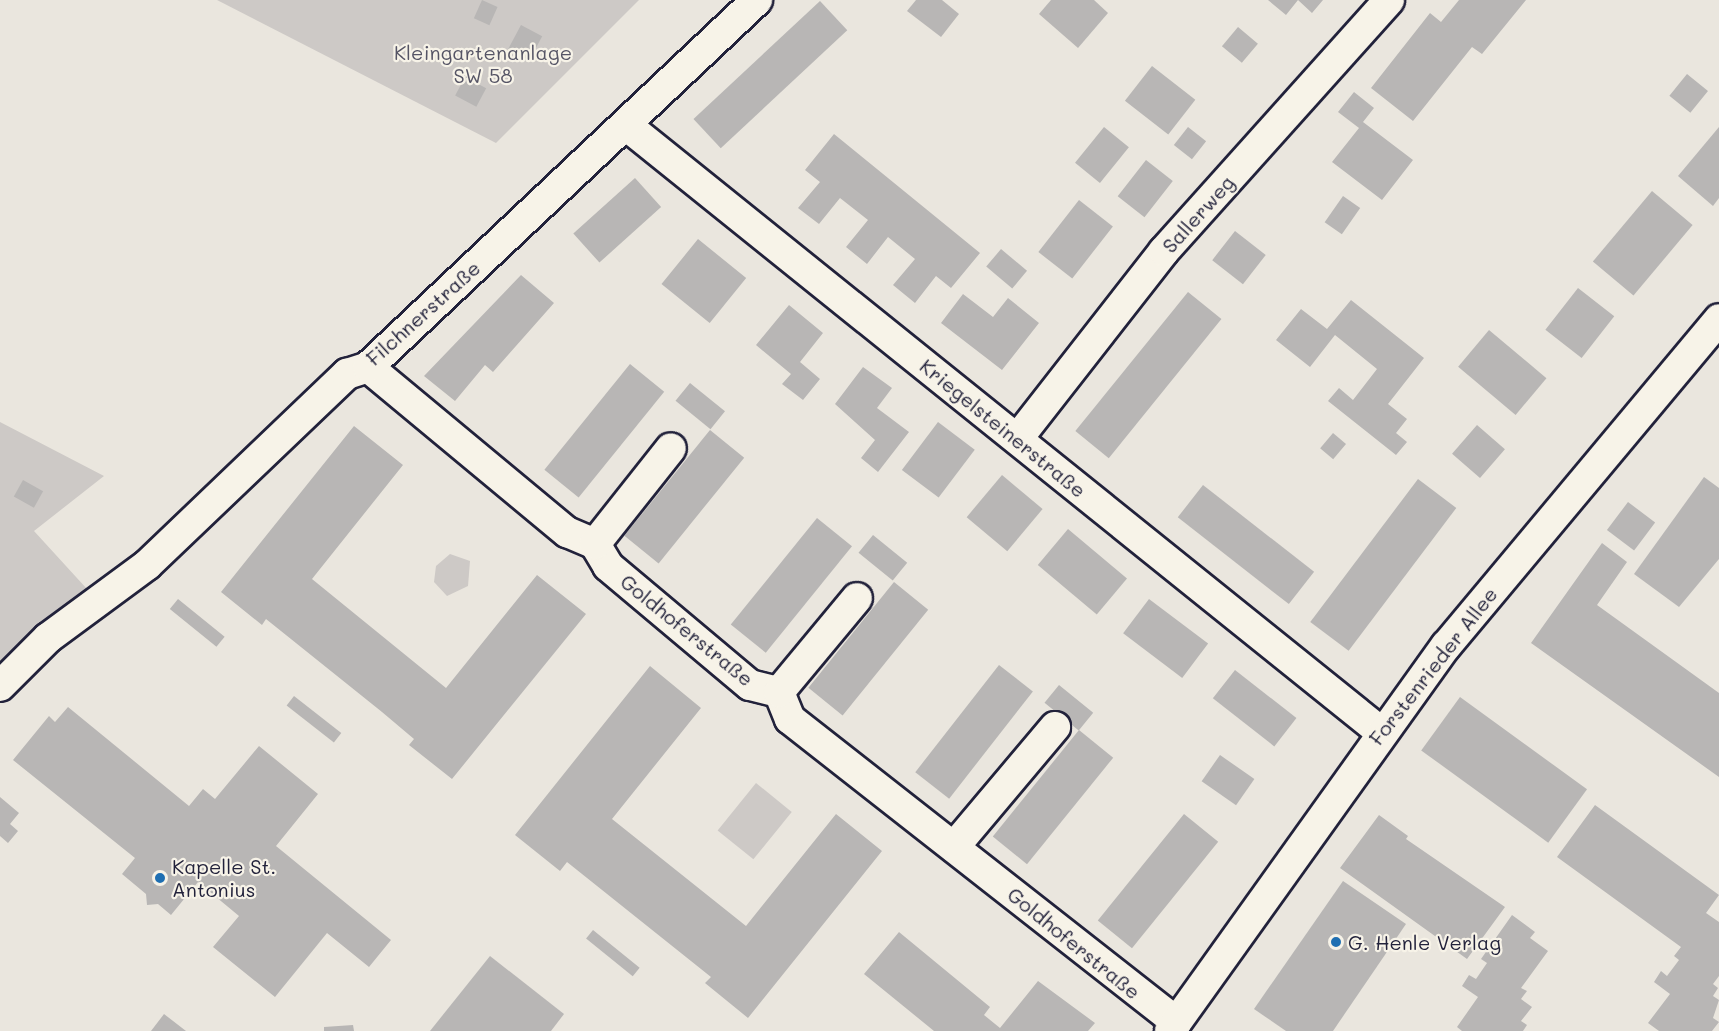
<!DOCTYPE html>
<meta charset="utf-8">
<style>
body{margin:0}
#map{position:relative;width:1719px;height:1031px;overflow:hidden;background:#eae6de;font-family:Mali,sans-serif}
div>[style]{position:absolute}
.green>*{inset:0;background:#cdc9c6;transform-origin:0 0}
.building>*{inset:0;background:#b8b6b5;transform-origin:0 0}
.roads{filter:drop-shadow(2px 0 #22223b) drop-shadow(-2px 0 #22223b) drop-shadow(0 2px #22223b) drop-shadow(0 -2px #22223b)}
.minor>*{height:30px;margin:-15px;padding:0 15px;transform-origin:15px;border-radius:15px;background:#f7f3e8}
.dots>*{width:16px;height:16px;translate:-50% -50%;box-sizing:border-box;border:3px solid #f7f3e8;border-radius:50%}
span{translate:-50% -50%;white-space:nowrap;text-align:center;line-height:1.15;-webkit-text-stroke:4.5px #f7f3e8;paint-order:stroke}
.park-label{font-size:20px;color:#555465}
.street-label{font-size:20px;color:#22223b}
.poi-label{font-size:20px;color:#22223b}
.left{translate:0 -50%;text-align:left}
</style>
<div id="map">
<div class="green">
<i style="clip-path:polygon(217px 0,639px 0,496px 143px)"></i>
<i style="clip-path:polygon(0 422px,104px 476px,34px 531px,87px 589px,0 667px)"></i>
<i style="clip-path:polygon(450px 554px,470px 561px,468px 586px,447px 596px,434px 582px,436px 566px)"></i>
<i style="left:756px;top:783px;width:46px;height:61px;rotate:39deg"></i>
</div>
<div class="building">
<i style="left:482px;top:0;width:17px;height:20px;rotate:24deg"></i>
<i style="clip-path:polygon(916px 0,942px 0,959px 14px,941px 37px,907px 11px)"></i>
<i style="clip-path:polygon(1051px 0,1094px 0,1108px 13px,1078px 48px,1039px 14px)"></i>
<i style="clip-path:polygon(1268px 0,1323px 0,1312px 13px,1298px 0,1286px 15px)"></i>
<i style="clip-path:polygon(1459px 0,1526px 0,1482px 54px,1472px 47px,1413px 121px,1371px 88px,1430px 13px,1441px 22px)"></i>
<i style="left:820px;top:1px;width:40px;height:173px;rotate:47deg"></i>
<i style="left:521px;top:25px;width:24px;height:27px;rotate:28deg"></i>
<i style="left:1238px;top:27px;width:26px;height:25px;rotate:40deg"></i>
<i style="left:1152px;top:66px;width:55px;height:44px;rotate:38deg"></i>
<i style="left:1687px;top:74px;width:27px;height:28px;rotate:39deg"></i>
<i style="left:465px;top:77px;width:24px;height:21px;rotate:28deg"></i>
<i style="clip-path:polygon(1354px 92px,1374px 108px,1363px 122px,1413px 160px,1382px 200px,1332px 162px,1359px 128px,1338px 112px)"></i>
<i style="left:1104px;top:127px;width:32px;height:46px;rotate:39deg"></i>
<i style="left:1188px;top:127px;width:23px;height:23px;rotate:38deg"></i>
<i style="clip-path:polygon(1719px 127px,1719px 198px,1713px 206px,1678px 176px)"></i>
<i style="clip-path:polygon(834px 134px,980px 253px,951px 288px,936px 276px,915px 303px,893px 285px,915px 259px,888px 237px,867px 264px,846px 247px,868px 220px,840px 198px,819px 224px,798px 208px,820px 182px,805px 170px)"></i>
<i style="left:1146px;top:160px;width:34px;height:46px;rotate:38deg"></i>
<i style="left:635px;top:178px;width:39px;height:83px;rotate:48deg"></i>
<i style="left:1652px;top:191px;width:53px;height:92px;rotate:40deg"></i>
<i style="left:1343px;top:196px;width:21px;height:32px;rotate:35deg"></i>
<i style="left:1079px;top:200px;width:43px;height:66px;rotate:38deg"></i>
<i style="left:1235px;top:231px;width:39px;height:37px;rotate:38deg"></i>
<i style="left:698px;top:239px;width:62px;height:58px;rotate:39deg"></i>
<i style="left:1001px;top:249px;width:34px;height:23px;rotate:40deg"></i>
<i style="clip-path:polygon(521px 275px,554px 303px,493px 372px,485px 365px,455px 401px,424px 376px)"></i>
<i style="left:1578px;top:288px;width:46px;height:53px;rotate:38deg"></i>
<i style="left:1188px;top:292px;width:43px;height:179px;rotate:39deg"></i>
<i style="clip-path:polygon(963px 294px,993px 317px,1008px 298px,1039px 323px,1002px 370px,941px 323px)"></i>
<i style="clip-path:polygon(1351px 300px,1424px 358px,1388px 404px,1407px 419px,1396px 433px,1407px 442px,1396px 455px,1328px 401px,1339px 388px,1353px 400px,1377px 369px,1335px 335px,1310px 367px,1276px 340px,1301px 309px,1327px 329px)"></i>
<i style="clip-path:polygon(789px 305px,823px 333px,800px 362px,820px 379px,803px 400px,782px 384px,791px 374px,756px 345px)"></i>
<i style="left:1489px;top:330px;width:75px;height:48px;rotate:40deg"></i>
<i style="left:630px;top:364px;width:44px;height:136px;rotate:39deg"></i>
<i style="clip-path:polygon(863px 367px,892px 388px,877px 408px,909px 432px,878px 472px,861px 458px,875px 440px,835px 404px)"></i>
<i style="left:690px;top:383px;width:45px;height:23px;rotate:39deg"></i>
<i style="left:938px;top:422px;width:46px;height:60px;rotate:37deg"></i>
<i style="left:1477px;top:425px;width:37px;height:38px;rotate:41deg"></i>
<i style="clip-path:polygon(354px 426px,403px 465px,312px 579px,446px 688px,537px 575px,586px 614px,452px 779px,409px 745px,414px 739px,382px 712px,266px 619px,262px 625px,221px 592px)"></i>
<i style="left:710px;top:430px;width:44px;height:136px;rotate:39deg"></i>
<i style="left:1333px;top:433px;width:17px;height:20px;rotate:40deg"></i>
<i style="left:1002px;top:475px;width:53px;height:55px;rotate:40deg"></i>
<i style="clip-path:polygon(1704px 477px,1719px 488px,1719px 559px,1679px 607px,1634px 574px)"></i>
<i style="left:1418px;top:479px;width:48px;height:179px;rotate:37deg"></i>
<i style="left:23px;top:480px;width:23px;height:19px;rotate:29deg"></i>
<i style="left:1203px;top:485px;width:141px;height:41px;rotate:38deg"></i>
<i style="left:1628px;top:502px;width:34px;height:35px;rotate:37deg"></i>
<i style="left:817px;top:518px;width:45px;height:137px;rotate:39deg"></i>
<i style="left:1068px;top:529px;width:77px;height:47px;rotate:40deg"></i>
<i style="left:873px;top:535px;width:44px;height:23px;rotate:39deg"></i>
<i style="clip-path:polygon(1602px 543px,1627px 562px,1597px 605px,1719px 693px,1719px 777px,1531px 643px)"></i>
<i style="left:894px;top:582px;width:44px;height:136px;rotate:39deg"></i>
<i style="left:178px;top:599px;width:60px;height:13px;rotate:39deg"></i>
<i style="left:1149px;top:599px;width:74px;height:43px;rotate:37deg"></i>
<i style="left:999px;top:665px;width:43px;height:136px;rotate:38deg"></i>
<i style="clip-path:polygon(650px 666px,701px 708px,612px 819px,746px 926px,836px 814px,882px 851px,748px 1018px,705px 983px,711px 977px,567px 862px,560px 871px,515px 835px)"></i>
<i style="left:1235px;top:670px;width:78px;height:36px;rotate:38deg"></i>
<i style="left:1059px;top:685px;width:44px;height:23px;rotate:39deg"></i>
<i style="left:294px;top:696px;width:60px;height:12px;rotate:38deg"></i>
<i style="left:1460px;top:697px;width:157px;height:66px;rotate:36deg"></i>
<i style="clip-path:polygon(68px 707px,189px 806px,203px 789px,215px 799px,259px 746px,318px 794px,276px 846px,391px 940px,369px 967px,327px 933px,275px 997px,213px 947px,239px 916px,198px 882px,171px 915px,158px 904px,147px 905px,146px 894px,122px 874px,135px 858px,13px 760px,49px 716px,55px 722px)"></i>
<i style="left:1079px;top:730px;width:44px;height:137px;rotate:39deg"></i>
<i style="left:1220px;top:755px;width:42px;height:32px;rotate:35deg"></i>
<i style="clip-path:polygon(0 797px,19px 813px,10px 824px,18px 831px,8px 843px,0 836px)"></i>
<i style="clip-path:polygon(1595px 805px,1719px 895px,1706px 913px,1719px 922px,1719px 976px,1713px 984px,1718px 988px,1713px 996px,1719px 1000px,1713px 1018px,1719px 1022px,1712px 1031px,1659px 1031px,1648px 1023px,1670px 994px,1654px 982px,1661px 971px,1667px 976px,1679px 960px,1674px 956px,1681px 947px,1557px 857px)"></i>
<i style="left:1184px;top:814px;width:44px;height:137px;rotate:39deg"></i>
<i style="clip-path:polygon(1379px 815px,1408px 836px,1406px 839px,1505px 907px,1467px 959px,1340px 868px)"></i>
<i style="clip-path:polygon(1343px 881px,1406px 924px,1333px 1031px,1286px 1031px,1254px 1009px)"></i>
<i style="clip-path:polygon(1512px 915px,1535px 932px,1530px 938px,1548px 951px,1521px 988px,1527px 991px,1521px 999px,1532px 1007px,1521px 1021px,1527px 1025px,1523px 1031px,1462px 1031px,1457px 1027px,1478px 997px,1462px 986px,1469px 975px,1476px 979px,1487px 963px,1481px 959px)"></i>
<i style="left:593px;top:930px;width:60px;height:11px;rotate:39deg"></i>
<i style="clip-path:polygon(899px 932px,990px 1007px,984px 1015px,1000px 1028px,1038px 981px,1095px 1023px,1088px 1031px,934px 1031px,864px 974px)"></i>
<i style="clip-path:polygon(490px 956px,564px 1014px,551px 1031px,430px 1031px)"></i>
<i style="clip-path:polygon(164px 1014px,186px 1031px,151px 1031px)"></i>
<i style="clip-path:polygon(353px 1025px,354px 1031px,324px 1031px,324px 1027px)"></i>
</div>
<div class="roads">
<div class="minor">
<i style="left:626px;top:125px;width:969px;rotate:38.8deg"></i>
<i style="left:368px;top:367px;width:259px;rotate:39.7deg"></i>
<i style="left:567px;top:532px;width:30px;rotate:23deg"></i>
<i style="left:595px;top:544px;width:26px;rotate:59deg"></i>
<i style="left:608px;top:566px;width:185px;rotate:40deg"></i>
<i style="left:750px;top:685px;width:30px;rotate:14deg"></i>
<i style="left:779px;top:692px;width:29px;rotate:68deg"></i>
<i style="left:790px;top:719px;width:491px;rotate:38.1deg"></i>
<i style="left:1018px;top:438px;width:237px;rotate:-52deg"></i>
<i style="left:1164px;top:251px;width:337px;rotate:-48.1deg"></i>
<i style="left:595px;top:544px;width:122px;rotate:-51.6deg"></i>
<i style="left:0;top:686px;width:68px;rotate:-45deg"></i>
<i style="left:48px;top:638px;width:123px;rotate:-36.4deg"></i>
<i style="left:147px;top:565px;width:277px;rotate:-43.7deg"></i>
<i style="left:347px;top:374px;width:22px;rotate:-18deg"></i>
<i style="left:368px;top:367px;width:535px;rotate:-43.33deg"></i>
<i style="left:779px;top:692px;width:122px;rotate:-50.3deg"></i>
<i style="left:954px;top:847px;width:157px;rotate:-49.9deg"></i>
<i style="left:1170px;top:1031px;width:474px;rotate:-54.4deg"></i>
<i style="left:1446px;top:646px;width:426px;rotate:-50.1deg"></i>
</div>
</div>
<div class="dots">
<i style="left:160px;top:878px;background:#1f6fb2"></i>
<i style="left:1336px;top:942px;background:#1f6fb2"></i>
</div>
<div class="park-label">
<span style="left:483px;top:64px">Kleingartenanlage<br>SW 58</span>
</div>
<div class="street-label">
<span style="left:1198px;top:214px;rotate:-48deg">Sallerweg</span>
<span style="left:423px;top:313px;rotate:-42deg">Filchnerstraße</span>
<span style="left:1003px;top:428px;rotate:39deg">Kriegelsteinerstraße</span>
<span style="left:687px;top:630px;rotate:39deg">Goldhoferstraße</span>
<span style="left:1433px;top:666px;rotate:-52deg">Forstenrieder Allee</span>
<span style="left:1074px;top:943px;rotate:39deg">Goldhoferstraße</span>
</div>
<div class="poi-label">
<span class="left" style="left:172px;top:878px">Kapelle St.<br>Antonius</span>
<span class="left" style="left:1348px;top:942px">G. Henle Verlag</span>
</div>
</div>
